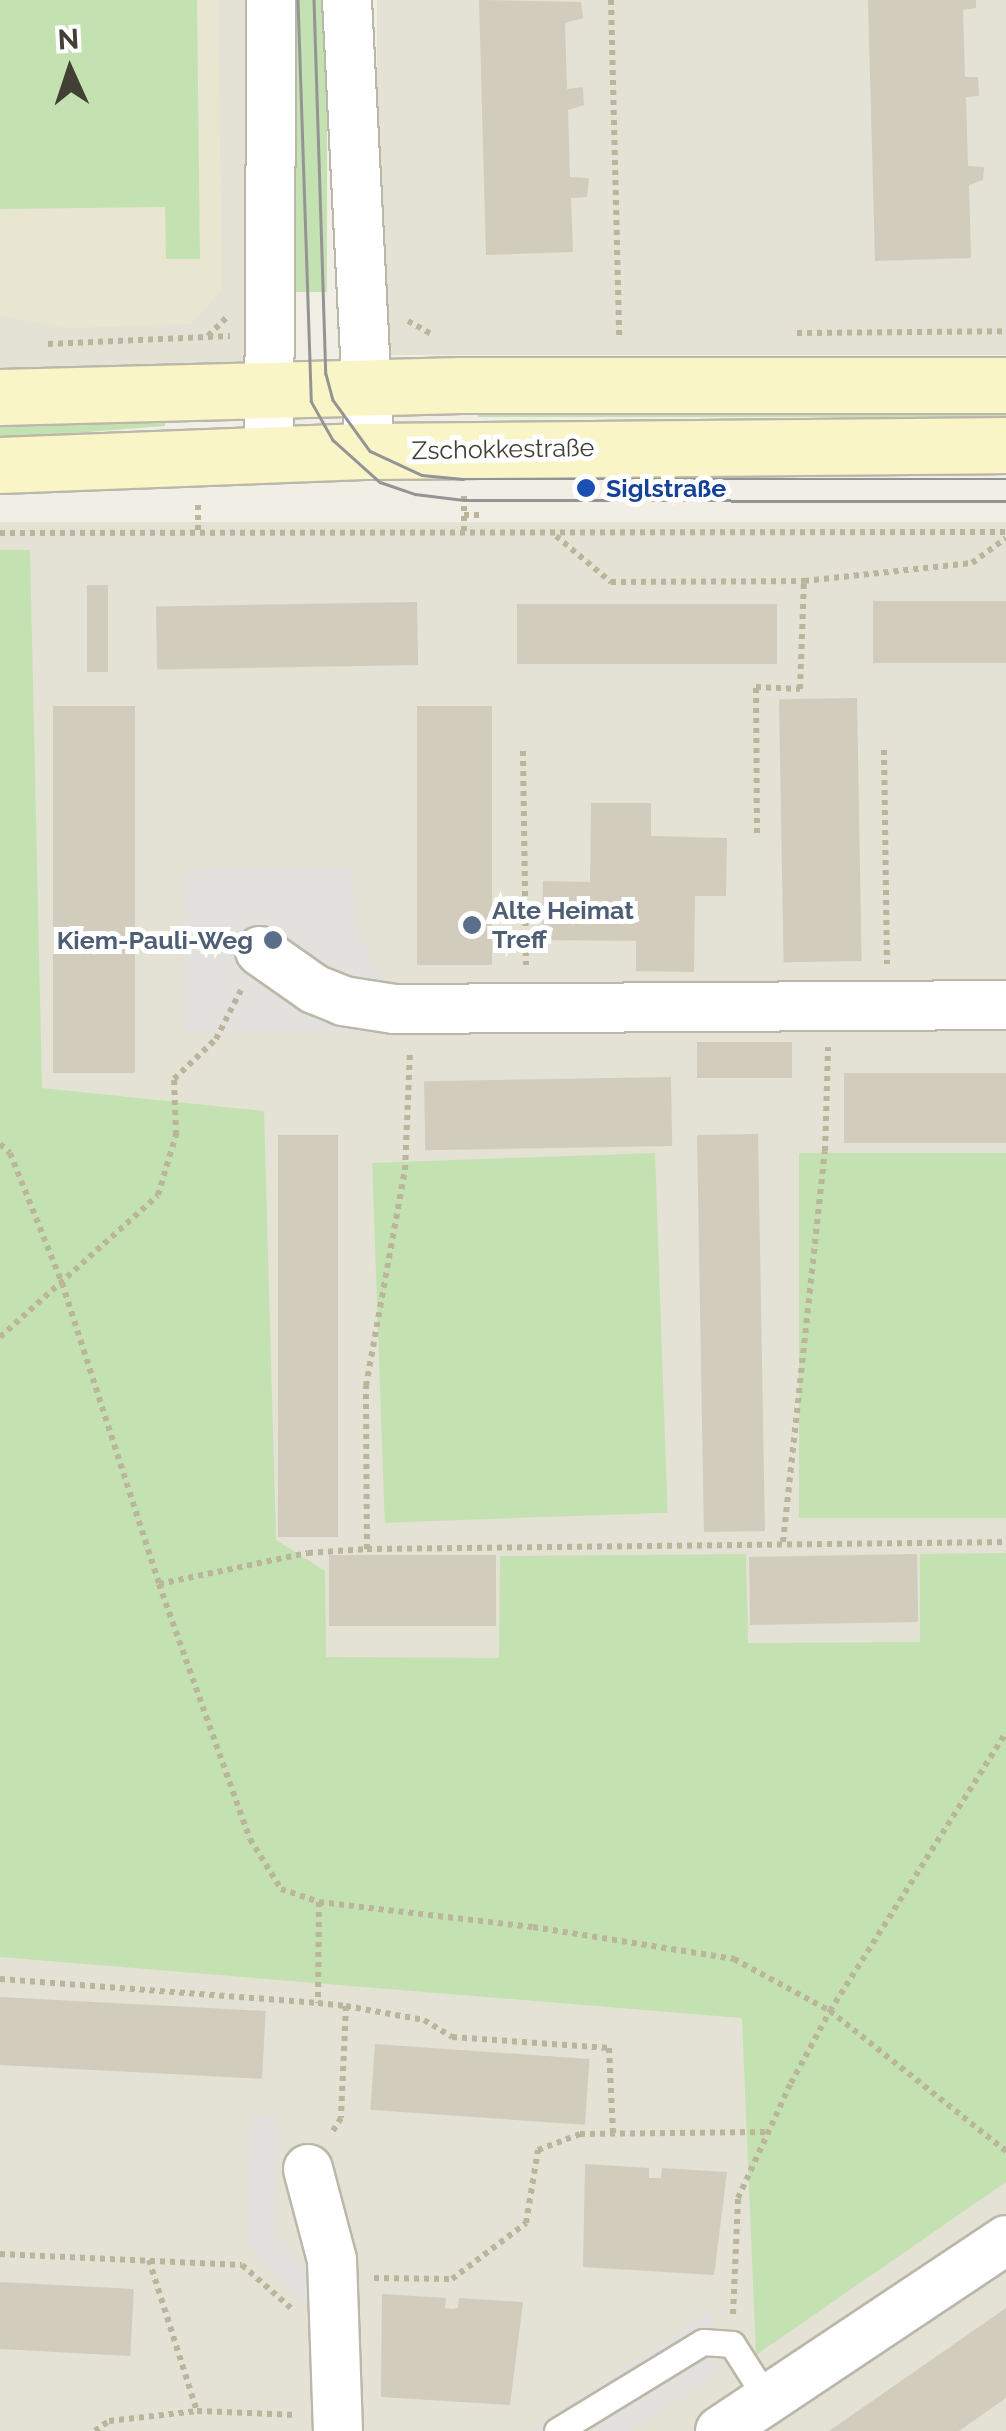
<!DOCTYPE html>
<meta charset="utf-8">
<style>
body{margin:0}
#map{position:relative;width:1006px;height:2431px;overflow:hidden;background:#f1efe5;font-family:Raleway,sans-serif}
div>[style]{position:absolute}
.residential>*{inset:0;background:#e4e2d4;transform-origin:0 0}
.education>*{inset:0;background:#e8e6d0}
.green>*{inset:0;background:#c4e1b2;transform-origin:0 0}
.parking>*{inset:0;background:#e2e1dd}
.building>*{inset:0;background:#d1ccbc;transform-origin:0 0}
.path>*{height:6px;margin-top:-3px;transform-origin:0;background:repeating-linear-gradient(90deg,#bbb59c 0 5px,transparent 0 10px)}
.roads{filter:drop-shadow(2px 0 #bbb8a9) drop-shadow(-2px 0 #bbb8a9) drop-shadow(0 2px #bbb8a9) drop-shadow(0 -2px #bbb8a9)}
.lane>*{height:25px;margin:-12.5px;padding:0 12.5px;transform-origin:12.5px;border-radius:12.5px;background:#fff}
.street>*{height:48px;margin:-24px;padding:0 24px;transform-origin:24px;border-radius:24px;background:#fff}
.secondary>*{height:55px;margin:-27.5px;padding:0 27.5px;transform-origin:27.5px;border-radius:27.5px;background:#f9f5c7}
.tram>*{height:2.5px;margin:-1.25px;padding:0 1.25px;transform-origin:1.25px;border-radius:1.25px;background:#949494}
.dots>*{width:28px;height:28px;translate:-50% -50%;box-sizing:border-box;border:5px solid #fff;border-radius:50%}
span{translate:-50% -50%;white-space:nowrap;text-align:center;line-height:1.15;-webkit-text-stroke:10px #fff;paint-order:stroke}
.street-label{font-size:25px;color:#424035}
.transit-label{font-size:25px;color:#164399;font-weight:700}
.left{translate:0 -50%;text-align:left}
.service-label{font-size:25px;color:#4e5e75;font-weight:700}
.right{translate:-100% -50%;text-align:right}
.north{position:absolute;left:20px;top:20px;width:100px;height:100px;-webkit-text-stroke:8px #fff;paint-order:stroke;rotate:357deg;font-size:28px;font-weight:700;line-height:40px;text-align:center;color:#424035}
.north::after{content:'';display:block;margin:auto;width:35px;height:45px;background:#424035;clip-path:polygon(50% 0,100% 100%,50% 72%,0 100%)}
</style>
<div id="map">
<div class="residential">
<i style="left:0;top:0;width:247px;height:372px"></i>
<i style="left:377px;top:0;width:629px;height:355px"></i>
<i style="left:0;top:522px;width:1006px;height:1909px"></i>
</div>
<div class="education">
<i style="clip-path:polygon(0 0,218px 0,222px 289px,191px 324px,70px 328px,0 316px)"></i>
</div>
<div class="green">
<i style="clip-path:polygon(0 0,197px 0,200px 259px,166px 259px,165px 207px,0 209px)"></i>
<i style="left:287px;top:0;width:40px;height:292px"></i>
<i style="clip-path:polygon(1006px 402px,1006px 417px,478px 417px,478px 406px)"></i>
<i style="clip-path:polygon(165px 415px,165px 426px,0 439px,0 420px)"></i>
<i style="clip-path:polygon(0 550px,30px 550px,42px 1088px,264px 1111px,276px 1540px,325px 1571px,326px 1657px,499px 1658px,500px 1556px,746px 1554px,748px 1643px,920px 1642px,920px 1554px,1006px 1553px,1006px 2182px,756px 2355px,742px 2018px,0 1957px)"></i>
<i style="left:655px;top:1153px;width:360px;height:283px;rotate:88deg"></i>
<i style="left:1006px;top:1153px;width:365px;height:207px;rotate:90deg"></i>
</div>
<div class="parking">
<i style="clip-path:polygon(199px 868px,353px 869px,356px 926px,379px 977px,394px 993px,395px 1033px,186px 1032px,183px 888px,186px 875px)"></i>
<i style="clip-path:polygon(249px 2115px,279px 2116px,276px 2235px,327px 2290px,309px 2308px,248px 2246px)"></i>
<i style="clip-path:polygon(713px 2308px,715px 2377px,630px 2431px,530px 2431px)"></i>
</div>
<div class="building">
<i style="clip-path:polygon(479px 0,581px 2px,583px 18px,565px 23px,567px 89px,583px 87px,584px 105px,568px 110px,570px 177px,589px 178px,587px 197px,571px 198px,573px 252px,486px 255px)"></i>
<i style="clip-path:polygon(868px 0,976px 0,976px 8px,963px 10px,965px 77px,978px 77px,979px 96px,966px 97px,968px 166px,984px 167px,983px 180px,969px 185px,971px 258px,875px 261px)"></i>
<i style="left:87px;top:585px;width:21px;height:87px"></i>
<i style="left:1006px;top:601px;width:62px;height:133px;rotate:90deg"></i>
<i style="left:417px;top:602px;width:63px;height:261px;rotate:89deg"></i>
<i style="left:777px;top:604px;width:60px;height:260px;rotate:90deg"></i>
<i style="left:857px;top:698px;width:263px;height:78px;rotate:89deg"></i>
<i style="left:53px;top:706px;width:82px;height:367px"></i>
<i style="left:417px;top:706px;width:75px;height:259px"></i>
<i style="clip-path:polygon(591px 803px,651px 803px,651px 836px,727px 838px,726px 896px,695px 896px,694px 972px,636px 971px,636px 941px,542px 940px,543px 881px,590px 882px)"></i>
<i style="left:792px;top:1042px;width:36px;height:95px;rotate:90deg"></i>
<i style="left:1006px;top:1073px;width:70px;height:162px;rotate:90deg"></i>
<i style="left:671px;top:1077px;width:69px;height:247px;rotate:89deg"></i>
<i style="left:758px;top:1134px;width:397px;height:61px;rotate:89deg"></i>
<i style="left:278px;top:1135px;width:60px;height:402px"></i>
<i style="left:917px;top:1554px;width:68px;height:168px;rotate:89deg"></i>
<i style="left:496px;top:1555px;width:71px;height:167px;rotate:90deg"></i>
<i style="left:0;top:1997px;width:266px;height:68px;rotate:3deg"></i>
<i style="left:375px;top:2044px;width:215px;height:66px;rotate:4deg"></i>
<i style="clip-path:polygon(585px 2164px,649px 2168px,649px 2178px,661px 2178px,662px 2168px,727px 2172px,714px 2275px,583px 2267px)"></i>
<i style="left:0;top:2282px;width:134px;height:67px;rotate:3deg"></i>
<i style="clip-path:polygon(382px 2294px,446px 2298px,445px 2308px,452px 2309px,458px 2308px,459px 2298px,523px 2302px,510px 2405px,381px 2397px)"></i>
<i style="clip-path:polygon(1006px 2308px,1006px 2398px,959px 2431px,829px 2431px)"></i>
</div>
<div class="path">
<i style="left:611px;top:0;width:336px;rotate:88.6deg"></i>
<i style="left:408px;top:321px;width:29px;rotate:29deg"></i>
<i style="left:797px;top:333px;width:209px;rotate:-0.5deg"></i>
<i style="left:208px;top:336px;width:28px;rotate:-45deg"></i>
<i style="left:48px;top:344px;width:182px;rotate:-2.5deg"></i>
<i style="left:464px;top:496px;width:39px;rotate:90deg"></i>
<i style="left:198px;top:505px;width:26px;rotate:90deg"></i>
<i style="left:464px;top:515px;width:17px"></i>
<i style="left:0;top:533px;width:1006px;rotate:-0.06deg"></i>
<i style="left:556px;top:536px;width:72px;rotate:39.9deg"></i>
<i style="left:611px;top:582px;width:193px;rotate:-0.3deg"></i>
<i style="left:884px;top:750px;width:214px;rotate:89.2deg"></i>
<i style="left:523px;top:751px;width:214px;rotate:89.2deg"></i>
<i style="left:757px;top:833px;width:146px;rotate:-90.4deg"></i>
<i style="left:756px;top:687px;width:44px;rotate:2.6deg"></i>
<i style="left:800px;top:689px;width:108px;rotate:-87.9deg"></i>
<i style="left:804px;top:581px;width:169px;rotate:-6.1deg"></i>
<i style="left:972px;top:563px;width:42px;rotate:-36.3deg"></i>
<i style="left:0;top:1144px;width:13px;rotate:42deg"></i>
<i style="left:10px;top:1153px;width:140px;rotate:68.2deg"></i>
<i style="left:62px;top:1283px;width:316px;rotate:72.1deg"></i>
<i style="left:159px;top:1584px;width:271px;rotate:70.4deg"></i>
<i style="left:250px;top:1839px;width:59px;rotate:58.2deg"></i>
<i style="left:281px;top:1889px;width:40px;rotate:18.9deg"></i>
<i style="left:319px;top:1902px;width:215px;rotate:6.7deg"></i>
<i style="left:533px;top:1927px;width:204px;rotate:9deg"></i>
<i style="left:734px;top:1959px;width:109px;rotate:28.4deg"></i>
<i style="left:830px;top:2011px;width:225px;rotate:38.5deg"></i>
<i style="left:0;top:1337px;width:212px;rotate:-41.9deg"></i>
<i style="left:158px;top:1195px;width:63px;rotate:-73.3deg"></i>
<i style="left:176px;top:1135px;width:56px;rotate:-92deg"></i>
<i style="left:174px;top:1079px;width:58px;rotate:-43.6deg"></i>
<i style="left:216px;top:1039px;width:55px;rotate:-63deg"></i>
<i style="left:783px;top:1542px;width:393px;rotate:-83.9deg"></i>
<i style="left:825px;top:1151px;width:104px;rotate:-88.3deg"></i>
<i style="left:367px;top:1549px;width:639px;rotate:-0.63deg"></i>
<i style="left:159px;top:1584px;width:152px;rotate:-11.8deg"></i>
<i style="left:308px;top:1553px;width:59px;rotate:-3.9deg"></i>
<i style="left:367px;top:1549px;width:163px;rotate:-90.4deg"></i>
<i style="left:366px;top:1386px;width:219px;rotate:-79.8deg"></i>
<i style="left:405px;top:1170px;width:120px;rotate:-87.6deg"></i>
<i style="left:319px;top:1902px;width:101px;rotate:90.6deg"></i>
<i style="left:318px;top:2003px;width:28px;rotate:6deg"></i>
<i style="left:346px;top:2006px;width:112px;rotate:92.6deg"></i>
<i style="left:341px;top:2118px;width:19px;rotate:122deg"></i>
<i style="left:0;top:1979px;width:319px;rotate:4.3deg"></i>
<i style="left:346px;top:2006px;width:79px;rotate:10.2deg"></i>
<i style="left:424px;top:2020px;width:33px;rotate:31deg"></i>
<i style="left:452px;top:2037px;width:157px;rotate:4deg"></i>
<i style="left:609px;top:2048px;width:86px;rotate:87.3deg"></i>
<i style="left:0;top:2254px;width:242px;rotate:2.6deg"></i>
<i style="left:242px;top:2265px;width:65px;rotate:41.3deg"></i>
<i style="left:149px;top:2260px;width:158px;rotate:72.4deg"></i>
<i style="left:374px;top:2278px;width:78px;rotate:0.7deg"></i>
<i style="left:452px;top:2279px;width:93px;rotate:-37.1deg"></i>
<i style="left:526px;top:2223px;width:74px;rotate:-80.7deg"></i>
<i style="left:538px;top:2150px;width:45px;rotate:-20.9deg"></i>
<i style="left:580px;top:2134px;width:188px;rotate:-0.6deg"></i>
<i style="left:733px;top:2314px;width:116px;rotate:-87.5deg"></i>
<i style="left:738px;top:2198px;width:127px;rotate:-65.3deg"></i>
<i style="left:791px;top:2083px;width:82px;rotate:-61.6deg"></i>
<i style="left:830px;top:2011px;width:329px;rotate:-57.7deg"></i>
<i style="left:95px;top:2431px;width:17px;rotate:-36deg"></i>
<i style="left:109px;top:2421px;width:89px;rotate:-6.5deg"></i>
<i style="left:197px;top:2411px;width:99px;rotate:2.3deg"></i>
</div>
<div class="roads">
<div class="lane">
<i style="left:557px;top:2431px;width:171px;rotate:-31.4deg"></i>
<i style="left:703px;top:2342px;width:29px;rotate:4deg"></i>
<i style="left:732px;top:2344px;width:65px;rotate:57.5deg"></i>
</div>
<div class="street">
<i style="left:347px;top:0;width:452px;rotate:87.1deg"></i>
<i style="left:269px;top:457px;width:457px;rotate:-89.7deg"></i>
<i style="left:260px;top:951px;width:66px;rotate:35.1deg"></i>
<i style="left:314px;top:989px;width:31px;rotate:22deg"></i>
<i style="left:343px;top:1001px;width:52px;rotate:8.9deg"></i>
<i style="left:394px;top:1009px;width:612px;rotate:-0.37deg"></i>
<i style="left:308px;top:2169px;width:94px;rotate:75.2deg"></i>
<i style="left:332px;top:2260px;width:171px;rotate:88deg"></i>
<i style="left:720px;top:2431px;width:344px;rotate:-33.7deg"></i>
</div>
<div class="secondary">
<i style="left:0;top:397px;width:461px;rotate:-1.5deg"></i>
<i style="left:461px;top:385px;width:545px"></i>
<i style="left:0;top:465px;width:370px;rotate:-2.2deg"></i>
<i style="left:370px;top:451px;width:636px;rotate:-0.54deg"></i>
</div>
</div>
<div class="tram">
<i style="left:298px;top:0;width:401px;rotate:88.1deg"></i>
<i style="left:311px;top:401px;width:45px;rotate:60.6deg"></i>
<i style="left:333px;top:440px;width:63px;rotate:41.8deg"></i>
<i style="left:380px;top:482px;width:37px;rotate:19deg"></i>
<i style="left:415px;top:494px;width:49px;rotate:7deg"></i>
<i style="left:464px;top:500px;width:542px;rotate:0.11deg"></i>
<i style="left:314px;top:0;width:374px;rotate:88.2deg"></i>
<i style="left:326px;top:374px;width:27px;rotate:75deg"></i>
<i style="left:333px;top:400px;width:63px;rotate:54deg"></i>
<i style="left:370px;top:451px;width:57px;rotate:24.8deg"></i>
<i style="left:422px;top:475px;width:41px;rotate:5.6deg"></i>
<i style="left:463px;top:479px;width:543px"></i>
</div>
<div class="dots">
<i style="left:586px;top:488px;background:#1a4fb4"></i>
<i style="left:472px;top:925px;background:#5c6f8a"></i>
<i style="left:273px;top:940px;background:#5c6f8a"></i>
</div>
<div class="street-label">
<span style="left:503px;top:449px;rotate:-1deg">Zschokkestraße</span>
</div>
<div class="transit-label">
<span class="left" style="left:606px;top:488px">Siglstraße</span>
</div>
<div class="service-label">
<span class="left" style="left:492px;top:925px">Alte Heimat<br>Treff</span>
<span class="right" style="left:253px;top:940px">Kiem-Pauli-Weg</span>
</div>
<div class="north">N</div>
</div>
